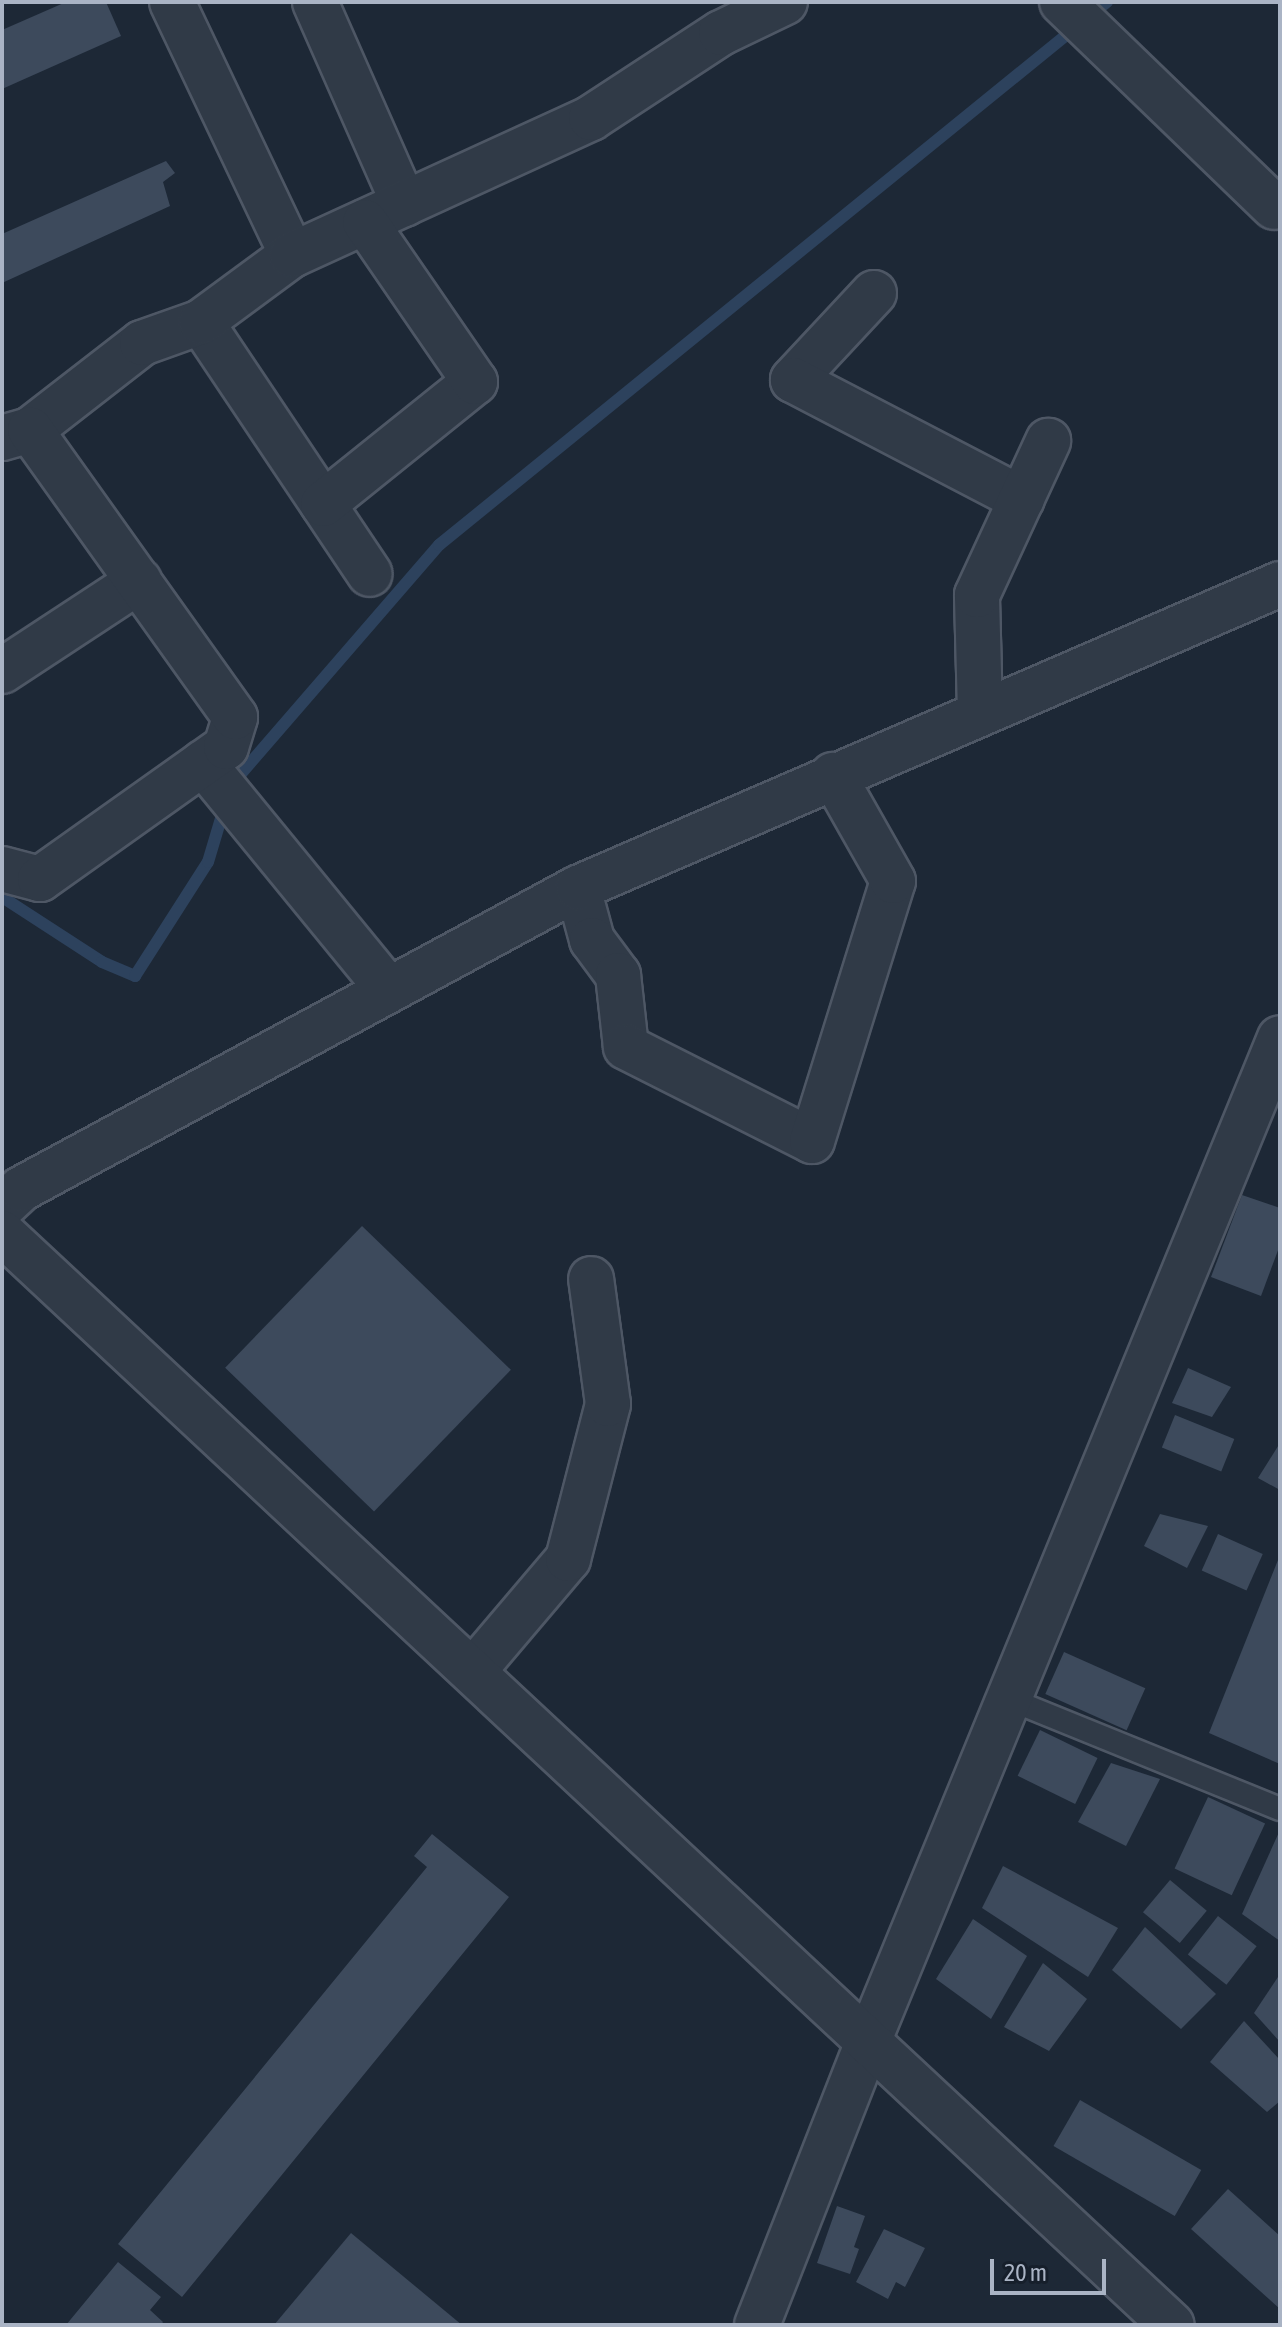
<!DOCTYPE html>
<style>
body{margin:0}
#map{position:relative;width:1282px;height:2327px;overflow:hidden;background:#1d2836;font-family:"Asap Condensed",sans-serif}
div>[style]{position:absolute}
.stream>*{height:12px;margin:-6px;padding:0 6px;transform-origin:6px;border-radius:6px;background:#2d425d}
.building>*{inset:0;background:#3d4a5c;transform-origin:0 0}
.roads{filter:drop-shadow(2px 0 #4e5765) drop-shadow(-2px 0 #4e5765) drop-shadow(0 2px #4e5765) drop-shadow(0 -2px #4e5765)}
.service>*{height:22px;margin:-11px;padding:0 11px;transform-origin:11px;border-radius:11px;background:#303a47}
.minor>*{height:44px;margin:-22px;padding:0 22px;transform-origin:22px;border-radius:22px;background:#303a47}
.tertiary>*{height:44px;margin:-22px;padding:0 22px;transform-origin:22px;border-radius:22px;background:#303a47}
span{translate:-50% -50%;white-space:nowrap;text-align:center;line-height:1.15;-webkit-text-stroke:6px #161f2b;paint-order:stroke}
.frame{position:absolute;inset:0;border:4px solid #aab4c5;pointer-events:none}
.scale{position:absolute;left:990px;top:2259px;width:116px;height:36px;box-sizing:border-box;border:4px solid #aab4c5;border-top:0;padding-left:10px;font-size:24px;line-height:28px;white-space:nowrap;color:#aab4c5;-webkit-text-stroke:6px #161f2b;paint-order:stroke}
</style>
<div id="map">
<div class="stream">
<i style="left:232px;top:784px;width:316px;rotate:-49.1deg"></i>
<i style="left:439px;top:545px;width:861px;rotate:-39.11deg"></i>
<i style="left:2px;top:897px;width:119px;rotate:33deg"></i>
<i style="left:102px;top:962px;width:36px;rotate:23deg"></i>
<i style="left:135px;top:976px;width:135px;rotate:-57.4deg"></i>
<i style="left:208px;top:862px;width:59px;rotate:-73.4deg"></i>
</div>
<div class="building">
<i style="clip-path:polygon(66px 2px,106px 2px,121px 36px,2px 89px,2px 30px)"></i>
<i style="clip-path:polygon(166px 161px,175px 173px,163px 182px,170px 206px,2px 283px,2px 234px)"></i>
<i style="clip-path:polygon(1242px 1195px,1280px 1208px,1280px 1245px,1261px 1296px,1211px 1277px)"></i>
<i style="left:362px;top:1226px;width:207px;height:197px;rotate:44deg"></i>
<i style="clip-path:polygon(1188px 1368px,1231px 1387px,1212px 1417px,1172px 1403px)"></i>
<i style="left:1175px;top:1415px;width:64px;height:35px;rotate:22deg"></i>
<i style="clip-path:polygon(1280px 1443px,1280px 1490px,1258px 1478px)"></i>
<i style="clip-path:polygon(1160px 1514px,1208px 1526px,1187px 1568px,1144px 1546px)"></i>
<i style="left:1218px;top:1534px;width:49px;height:40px;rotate:24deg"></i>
<i style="clip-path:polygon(1280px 1555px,1280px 1764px,1209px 1733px)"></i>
<i style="left:1064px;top:1652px;width:89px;height:46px;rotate:24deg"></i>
<i style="left:1040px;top:1730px;width:64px;height:51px;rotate:26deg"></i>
<i style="clip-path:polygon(1111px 1763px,1160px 1779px,1126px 1846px,1078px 1822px)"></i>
<i style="left:1208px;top:1797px;width:63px;height:79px;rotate:25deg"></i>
<i style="clip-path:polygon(1280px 1830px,1280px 1941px,1242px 1914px)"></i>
<i style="clip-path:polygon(432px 1834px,509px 1897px,182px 2297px,118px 2244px,427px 1867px,414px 1856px)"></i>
<i style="clip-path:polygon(1003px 1866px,1118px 1928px,1088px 1977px,982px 1908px)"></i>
<i style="left:1170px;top:1880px;width:48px;height:42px;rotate:40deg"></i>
<i style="left:1218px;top:1916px;width:49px;height:49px;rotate:38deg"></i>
<i style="clip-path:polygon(973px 1919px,1027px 1956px,991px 2019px,936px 1979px)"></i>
<i style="clip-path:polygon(1145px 1927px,1216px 1994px,1181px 2029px,1112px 1970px)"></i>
<i style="clip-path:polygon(1043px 1963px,1087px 1999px,1049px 2051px,1004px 2027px)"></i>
<i style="clip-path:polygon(1280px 1974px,1280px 2042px,1254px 2013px)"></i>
<i style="clip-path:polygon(1244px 2021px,1280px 2060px,1280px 2101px,1267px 2112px,1210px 2062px)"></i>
<i style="left:1080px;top:2100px;width:140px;height:53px;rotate:30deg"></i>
<i style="clip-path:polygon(1228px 2189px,1280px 2236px,1280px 2309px,1191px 2229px)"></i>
<i style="clip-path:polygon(837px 2206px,865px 2216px,854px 2247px,859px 2249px,850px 2274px,817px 2263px)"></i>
<i style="clip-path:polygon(884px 2229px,925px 2248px,905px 2287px,896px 2282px,888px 2299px,856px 2282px)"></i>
<i style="clip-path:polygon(351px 2233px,462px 2325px,274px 2325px)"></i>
<i style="clip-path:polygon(118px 2262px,161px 2297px,150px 2310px,163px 2322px,161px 2325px,66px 2325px)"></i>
</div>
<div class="roads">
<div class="service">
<i style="left:1009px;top:1699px;width:292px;rotate:22.1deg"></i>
</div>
<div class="minor">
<i style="left:172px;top:2px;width:280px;rotate:64.6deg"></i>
<i style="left:315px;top:2px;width:221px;rotate:66.2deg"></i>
<i style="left:1062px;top:2px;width:295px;rotate:44deg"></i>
<i style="left:874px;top:293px;width:119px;rotate:133deg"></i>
<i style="left:793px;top:380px;width:258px;rotate:27.5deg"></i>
<i style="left:201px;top:322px;width:303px;rotate:56.2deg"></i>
<i style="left:2px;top:438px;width:29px;rotate:-16deg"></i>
<i style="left:30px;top:430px;width:142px;rotate:-37.8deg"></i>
<i style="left:142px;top:343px;width:63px;rotate:-19.6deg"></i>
<i style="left:201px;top:322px;width:113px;rotate:-36.4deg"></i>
<i style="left:292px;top:255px;width:329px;rotate:-24.6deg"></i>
<i style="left:591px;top:118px;width:155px;rotate:-33.2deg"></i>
<i style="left:721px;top:33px;width:71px;rotate:-25.8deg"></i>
<i style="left:323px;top:504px;width:195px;rotate:-38.8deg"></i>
<i style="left:475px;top:382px;width:194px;rotate:-124.5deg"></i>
<i style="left:2px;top:671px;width:164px;rotate:-33.3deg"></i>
<i style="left:980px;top:712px;width:117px;rotate:-91.5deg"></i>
<i style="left:977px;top:595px;width:170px;rotate:-65.2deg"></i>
<i style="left:203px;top:763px;width:293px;rotate:50.7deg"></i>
<i style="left:2px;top:869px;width:39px;rotate:15deg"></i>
<i style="left:40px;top:879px;width:228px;rotate:-35.4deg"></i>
<i style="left:226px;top:747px;width:31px;rotate:-73deg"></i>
<i style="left:235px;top:717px;width:353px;rotate:-125.5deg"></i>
<i style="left:578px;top:888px;width:54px;rotate:74.9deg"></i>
<i style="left:592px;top:940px;width:44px;rotate:53.4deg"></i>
<i style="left:618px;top:975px;width:72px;rotate:83.7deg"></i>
<i style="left:626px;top:1047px;width:208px;rotate:26.8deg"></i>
<i style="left:812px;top:1141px;width:272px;rotate:-72.7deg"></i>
<i style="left:893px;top:881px;width:122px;rotate:-119.5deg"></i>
<i style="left:2px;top:1207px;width:26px;rotate:-43deg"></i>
<i style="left:21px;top:1189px;width:633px;rotate:-28.39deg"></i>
<i style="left:578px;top:888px;width:765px;rotate:-23.41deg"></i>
<i style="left:473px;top:1671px;width:147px;rotate:-49.7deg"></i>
<i style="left:568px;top:1559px;width:160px;rotate:-75.5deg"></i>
<i style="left:608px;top:1404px;width:126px;rotate:-97.7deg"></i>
<i style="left:757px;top:2325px;width:304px;rotate:-68.6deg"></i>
<i style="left:868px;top:2042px;width:1085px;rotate:-67.69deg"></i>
</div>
<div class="tertiary">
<i style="left:2px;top:1233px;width:1600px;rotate:43.03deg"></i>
</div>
</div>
<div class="frame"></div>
<div class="scale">20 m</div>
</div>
